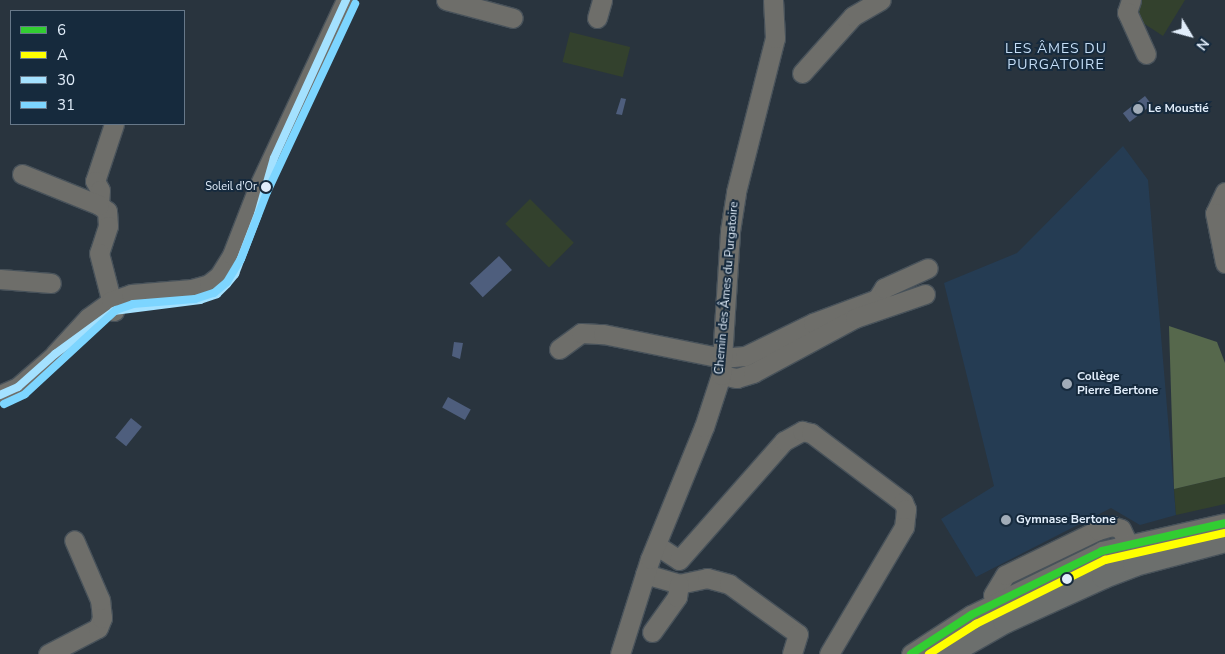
<!DOCTYPE html>
<meta charset="utf-8">
<style>
body{margin:0}
#map{position:relative;width:1225px;height:654px;overflow:hidden;background:#29343e;font-family:"Nunito Sans",sans-serif}
div>[style]{position:absolute}
.built>*{inset:0;background:#253c53}
.green>*{inset:0;background:#33412d;transform-origin:0 0}
.forest>*{inset:0;background:#56684c}
.water>*{inset:0;background:#4e5e7d;transform-origin:0 0}
.roads{filter:drop-shadow(1px 0 #48525a) drop-shadow(-1px 0 #48525a) drop-shadow(0 1px #48525a) drop-shadow(0 -1px #48525a)}
.minor>*{height:19px;margin:-9.5px;padding:0 9.5px;transform-origin:9.5px;border-radius:9.5px;background:#6e6e6a}
.major>*{height:24px;margin:-12px;padding:0 12px;transform-origin:12px;border-radius:12px;background:#6c6f6d}
.bus-1>*{height:8px;margin:-4px;padding:0 4px;transform-origin:4px;border-radius:4px;background:#32cd32}
.bus-2>*{height:8px;margin:-4px;padding:0 4px;transform-origin:4px;border-radius:4px;background:#ff0}
.bus-3>*{height:8px;margin:-4px;padding:0 4px;transform-origin:4px;border-radius:4px;background:#a4e1ff}
.bus-4>*{height:8px;margin:-4px;padding:0 4px;transform-origin:4px;border-radius:4px;background:#7dd5ff}
.dots>*{width:14px;height:14px;translate:-50% -50%;box-sizing:border-box;border:2px solid #162a3d;border-radius:50%}
span{translate:-50% -50%;white-space:nowrap;text-align:center;line-height:1.15;-webkit-text-stroke:4px #162a3d;paint-order:stroke}
.bus-label{font-size:11px;color:#e1edfa}
.right{translate:-100% -50%;text-align:right}
.poi-label{font-size:12px;color:#e1edfa;font-weight:700}
.left{translate:0 -50%;text-align:left}
.street-label{font-size:12px;color:#e1edfa}
.neighbourhood-label{font-size:14px;color:#c6dff8;letter-spacing:1px}
.legend{position:absolute;left:10px;top:10px;width:175px;height:115px;box-sizing:border-box;background:#162a3d;border:1px solid #677889;margin:0;padding:6px 9px;list-style:none;font-size:15px;color:#e1edfa}
.legend li{display:flex;align-items:center;gap:10px;height:25px}
.legend b{width:25px;border:1px solid #677889}
.north{position:absolute;left:1165px;top:10px;width:50px;height:50px;-webkit-text-stroke:4px #162a3d;paint-order:stroke;rotate:127deg;font-size:14px;font-weight:700;line-height:20px;text-align:center;color:#e1edfa}
.north::after{content:'';display:block;margin:auto;width:18px;height:22px;background:#e1edfa;clip-path:polygon(50% 0,100% 100%,50% 72%,0 100%)}
</style>
<div id="map">
<div class="built">
<i style="clip-path:polygon(1123px 146px,1148px 180px,1176px 515px,1140px 525px,1111px 508px,976px 577px,941px 519px,994px 486px,944px 283px,1017px 253px)"></i>
</div>
<div class="green">
<i style="clip-path:polygon(1137px 0,1185px 0,1163px 36px,1137px 19px)"></i>
<i style="left:570px;top:32px;width:62px;height:31px;rotate:14deg"></i>
<i style="left:530px;top:199px;width:62px;height:35px;rotate:45deg"></i>
<i style="clip-path:polygon(1225px 477px,1225px 504px,1176px 515px,1174px 489px)"></i>
</div>
<div class="forest">
<i style="clip-path:polygon(1169px 326px,1217px 342px,1225px 363px,1225px 477px,1174px 489px)"></i>
</div>
<div class="water">
<i style="left:1145px;top:96px;width:11px;height:28px;rotate:52deg"></i>
<i style="clip-path:polygon(621px 98px,626px 99px,622px 115px,616px 114px)"></i>
<i style="left:499px;top:256px;width:19px;height:40px;rotate:47deg"></i>
<i style="clip-path:polygon(454px 342px,463px 343px,460px 359px,452px 356px)"></i>
<i style="left:448px;top:397px;width:26px;height:12px;rotate:29deg"></i>
<i style="left:131px;top:418px;width:14px;height:25px;rotate:39deg"></i>
</div>
<div class="roads">
<div class="minor">
<i style="left:446px;top:0;width:69px;rotate:15deg"></i>
<i style="left:1131px;top:0;width:13px;rotate:108deg"></i>
<i style="left:1127px;top:12px;width:46px;rotate:65.7deg"></i>
<i style="left:597px;top:18px;width:19px;rotate:-74deg"></i>
<i style="left:802px;top:73px;width:76px;rotate:-48.2deg"></i>
<i style="left:853px;top:16px;width:32px;rotate:-30deg"></i>
<i style="left:114px;top:124px;width:60px;rotate:108.4deg"></i>
<i style="left:95px;top:181px;width:10px;rotate:61deg"></i>
<i style="left:100px;top:190px;width:15px;rotate:94deg"></i>
<i style="left:99px;top:205px;width:10px;rotate:37deg"></i>
<i style="left:107px;top:211px;width:15px;rotate:86deg"></i>
<i style="left:108px;top:226px;width:28px;rotate:108deg"></i>
<i style="left:99px;top:253px;width:60px;rotate:75.5deg"></i>
<i style="left:22px;top:174px;width:83px;rotate:21.9deg"></i>
<i style="left:1225px;top:192px;width:23px;rotate:115deg"></i>
<i style="left:1215px;top:213px;width:51px;rotate:78.7deg"></i>
<i style="left:0;top:279px;width:51px;rotate:4.5deg"></i>
<i style="left:559px;top:349px;width:27px;rotate:-36deg"></i>
<i style="left:581px;top:333px;width:22px;rotate:3deg"></i>
<i style="left:603px;top:334px;width:121px;rotate:11.4deg"></i>
<i style="left:722px;top:358px;width:23px;rotate:-5deg"></i>
<i style="left:745px;top:356px;width:76px;rotate:-25.9deg"></i>
<i style="left:813px;top:323px;width:68px;rotate:-20.6deg"></i>
<i style="left:877px;top:299px;width:13px;rotate:-58deg"></i>
<i style="left:884px;top:288px;width:48px;rotate:-24.4deg"></i>
<i style="left:55px;top:354px;width:49px;rotate:-47.5deg"></i>
<i style="left:88px;top:318px;width:29px;rotate:-36deg"></i>
<i style="left:111px;top:301px;width:21px;rotate:-19deg"></i>
<i style="left:131px;top:294px;width:61px;rotate:-4.7deg"></i>
<i style="left:192px;top:289px;width:18px;rotate:-16deg"></i>
<i style="left:209px;top:284px;width:13px;rotate:-39deg"></i>
<i style="left:219px;top:276px;width:25px;rotate:-58deg"></i>
<i style="left:232px;top:255px;width:72px;rotate:-68.8deg"></i>
<i style="left:258px;top:188px;width:208px;rotate:-64.9deg"></i>
<i style="left:721px;top:375px;width:16px;rotate:11deg"></i>
<i style="left:737px;top:378px;width:17px;rotate:-17deg"></i>
<i style="left:753px;top:373px;width:116px;rotate:-28.3deg"></i>
<i style="left:855px;top:318px;width:74px;rotate:-18.9deg"></i>
<i style="left:0;top:395px;width:20px;rotate:-24deg"></i>
<i style="left:18px;top:387px;width:61px;rotate:-41deg"></i>
<i style="left:656px;top:545px;width:27px;rotate:33deg"></i>
<i style="left:679px;top:560px;width:159px;rotate:-48.6deg"></i>
<i style="left:784px;top:441px;width:21px;rotate:-29deg"></i>
<i style="left:802px;top:431px;width:9px;rotate:13deg"></i>
<i style="left:811px;top:433px;width:115px;rotate:36.9deg"></i>
<i style="left:903px;top:502px;width:8px;rotate:67deg"></i>
<i style="left:906px;top:509px;width:18px;rotate:96deg"></i>
<i style="left:904px;top:527px;width:147px;rotate:120.6deg"></i>
<i style="left:645px;top:574px;width:35px;rotate:16deg"></i>
<i style="left:679px;top:584px;width:29px;rotate:-12deg"></i>
<i style="left:707px;top:578px;width:23px;rotate:15deg"></i>
<i style="left:729px;top:584px;width:85px;rotate:35.9deg"></i>
<i style="left:798px;top:634px;width:21px;rotate:107deg"></i>
<i style="left:1000px;top:612px;width:18px;rotate:-112deg"></i>
<i style="left:993px;top:595px;width:23px;rotate:-59deg"></i>
<i style="left:1005px;top:575px;width:103px;rotate:-25.8deg"></i>
<i style="left:1098px;top:530px;width:15px;rotate:-16deg"></i>
<i style="left:1112px;top:526px;width:9px;rotate:18deg"></i>
<i style="left:1121px;top:529px;width:26px;rotate:65deg"></i>
<i style="left:652px;top:632px;width:43px;rotate:-54.5deg"></i>
<i style="left:677px;top:597px;width:13px;rotate:-81deg"></i>
<i style="left:48px;top:654px;width:56px;rotate:-27.5deg"></i>
<i style="left:98px;top:628px;width:11px;rotate:-68deg"></i>
<i style="left:102px;top:618px;width:18px;rotate:-96deg"></i>
<i style="left:100px;top:600px;width:65px;rotate:-113.4deg"></i>
<i style="left:620px;top:654px;width:100px;rotate:-72.5deg"></i>
<i style="left:650px;top:559px;width:143px;rotate:-67.8deg"></i>
<i style="left:704px;top:427px;width:55px;rotate:-71.9deg"></i>
<i style="left:721px;top:375px;width:144px;rotate:-86.4deg"></i>
<i style="left:730px;top:231px;width:39px;rotate:-81deg"></i>
<i style="left:736px;top:192px;width:159px;rotate:-75.8deg"></i>
<i style="left:775px;top:38px;width:38px;rotate:-93deg"></i>
<i style="left:911px;top:654px;width:72px;rotate:-33deg"></i>
<i style="left:971px;top:615px;width:146px;rotate:-26deg"></i>
<i style="left:1102px;top:551px;width:126px;rotate:-12.8deg"></i>
</div>
<div class="major">
<i style="left:947px;top:654px;width:67px;rotate:-29.6deg"></i>
<i style="left:1005px;top:621px;width:109px;rotate:-24.4deg"></i>
<i style="left:1104px;top:576px;width:33px;rotate:-21deg"></i>
<i style="left:1135px;top:564px;width:93px;rotate:-14.9deg"></i>
</div>
</div>
<div class="bus-1">
<i style="left:911px;top:654px;width:72px;rotate:-33deg"></i>
<i style="left:971px;top:615px;width:146px;rotate:-26deg"></i>
<i style="left:1102px;top:551px;width:126px;rotate:-12.8deg"></i>
</div>
<div class="bus-2">
<i style="left:929px;top:654px;width:56px;rotate:-32.6deg"></i>
<i style="left:976px;top:624px;width:144px;rotate:-26.4deg"></i>
<i style="left:1105px;top:560px;width:123px;rotate:-12.7deg"></i>
</div>
<div class="bus-3">
<i style="left:0;top:395px;width:20px;rotate:-24deg"></i>
<i style="left:18px;top:387px;width:50px;rotate:-41.7deg"></i>
<i style="left:55px;top:354px;width:73px;rotate:-36.1deg"></i>
<i style="left:114px;top:311px;width:87px;rotate:-7.3deg"></i>
<i style="left:200px;top:300px;width:18px;rotate:-19deg"></i>
<i style="left:217px;top:294px;width:14px;rotate:-45deg"></i>
<i style="left:227px;top:284px;width:13px;rotate:-51deg"></i>
<i style="left:235px;top:274px;width:64px;rotate:-69deg"></i>
<i style="left:258px;top:214px;width:58px;rotate:-74.1deg"></i>
<i style="left:274px;top:158px;width:174px;rotate:-65.5deg"></i>
</div>
<div class="bus-4">
<i style="left:4px;top:404px;width:23px;rotate:-25deg"></i>
<i style="left:25px;top:394px;width:124px;rotate:-42.7deg"></i>
<i style="left:116px;top:310px;width:18px;rotate:-19deg"></i>
<i style="left:133px;top:304px;width:62px;rotate:-4.6deg"></i>
<i style="left:195px;top:299px;width:20px;rotate:-18deg"></i>
<i style="left:214px;top:293px;width:17px;rotate:-40deg"></i>
<i style="left:227px;top:282px;width:27px;rotate:-59deg"></i>
<i style="left:241px;top:259px;width:72px;rotate:-68.8deg"></i>
<i style="left:267px;top:192px;width:208px;rotate:-64.9deg"></i>
</div>
<div class="dots">
<i style="left:1138px;top:109px;background:#a1acb8"></i>
<i style="left:266px;top:187px;background:#e1edfa"></i>
<i style="left:1067px;top:384px;background:#a1acb8"></i>
<i style="left:1006px;top:520px;background:#a1acb8"></i>
<i style="left:1067px;top:579px;background:#e1edfa"></i>
</div>
<div class="bus-label">
<span class="right" style="left:257px;top:187px">Soleil d'Or</span>
</div>
<div class="poi-label">
<span class="left" style="left:1148px;top:109px">Le Moustié</span>
<span class="left" style="left:1077px;top:384px">Collège<br>Pierre Bertone</span>
<span class="left" style="left:1016px;top:520px">Gymnase Bertone</span>
</div>
<div class="street-label">
<span style="left:727px;top:288px;rotate:-85deg">Chemin des Âmes du Purgatoire</span>
</div>
<div class="neighbourhood-label">
<span style="left:1056px;top:57px">LES ÂMES DU<br>PURGATOIRE</span>
</div>
<ul class="legend">
<li><b style="height:6px;background:#32cd32"></b>6</li>
<li><b style="height:6px;background:#ff0"></b>A</li>
<li><b style="height:6px;background:#a4e1ff"></b>30</li>
<li><b style="height:6px;background:#7dd5ff"></b>31</li>
</ul>
<div class="north">N</div>
</div>
